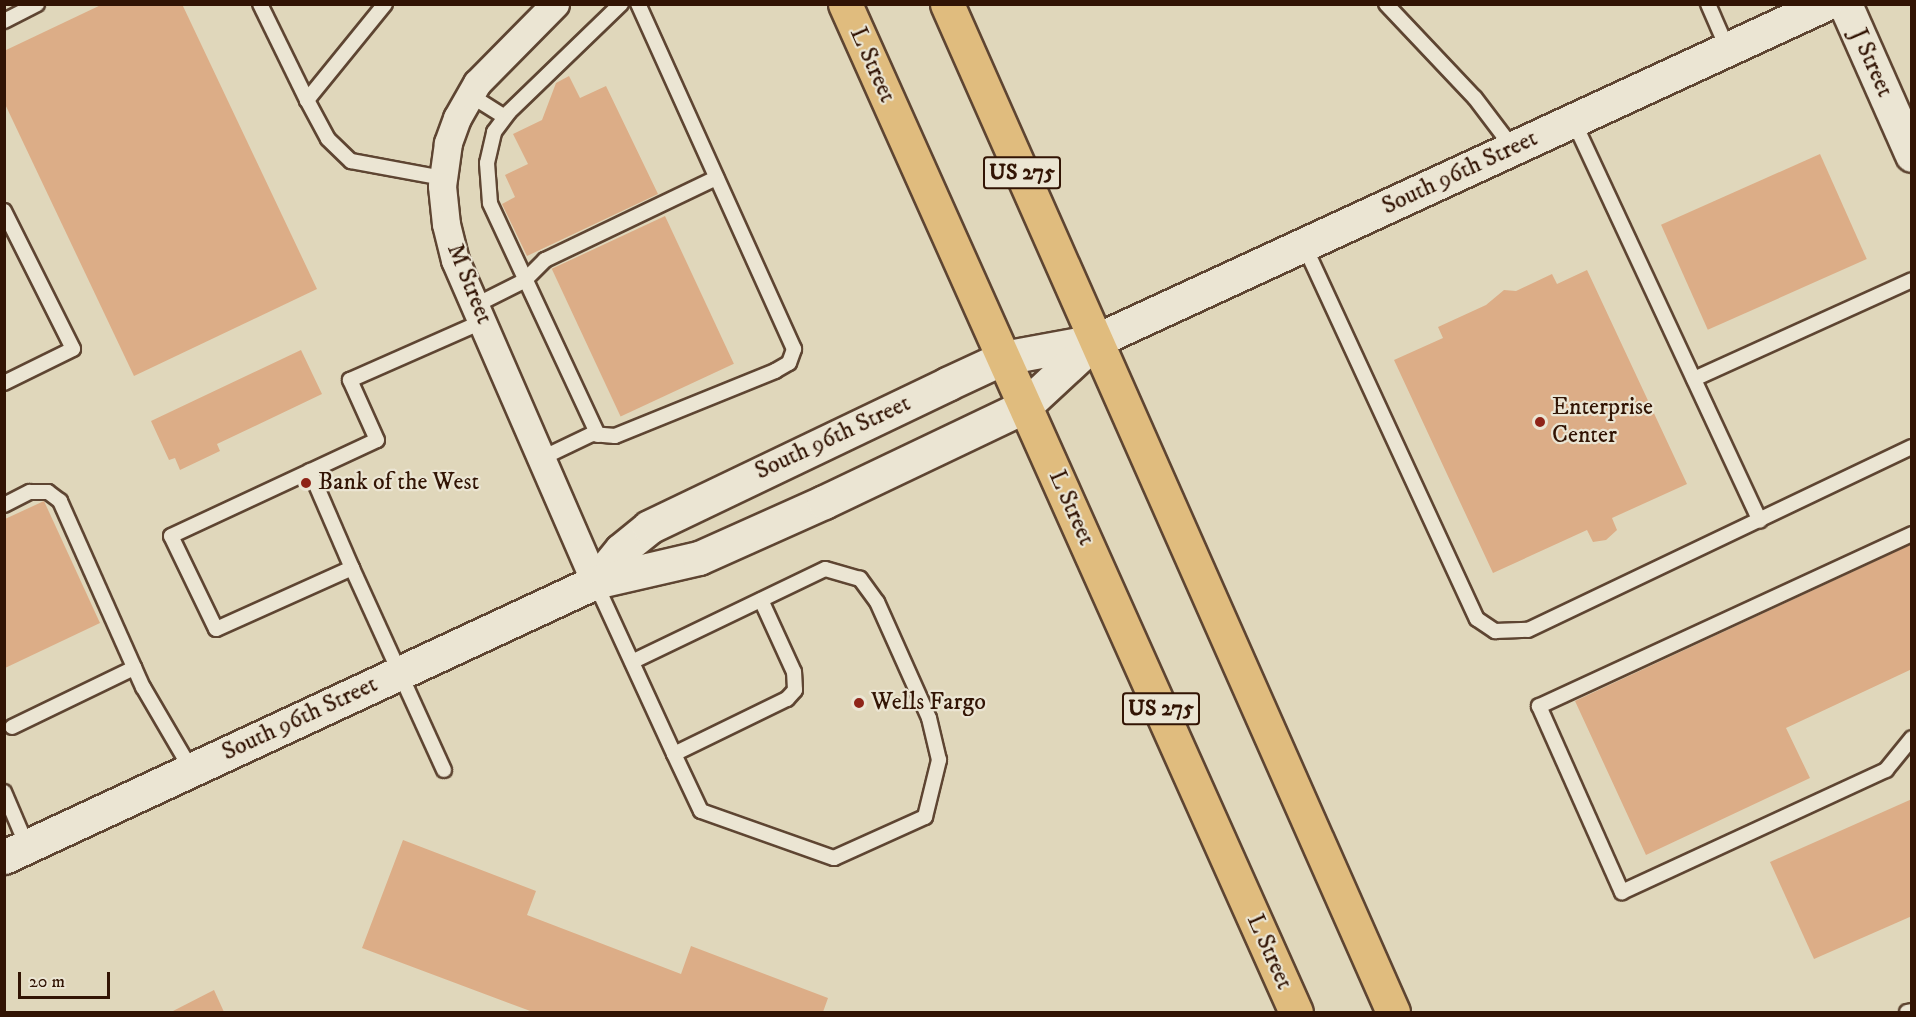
<!DOCTYPE html>
<style>
body{margin:0}
#map{position:relative;width:1916px;height:1017px;overflow:hidden;background:#e0d7bb;font-family:"IM FELL DW Pica",serif}
div>[style]{position:absolute}
.building>*{inset:0;background:#dcad87;transform-origin:0 0}
.roads{filter:drop-shadow(2px 0 #5e4532) drop-shadow(-2px 0 #5e4532) drop-shadow(0 2px #5e4532) drop-shadow(0 -2px #5e4532)}
.lane>*{height:14px;margin:-7px;padding:0 7px;transform-origin:7px;border-radius:7px;background:#ebe5d3}
.street>*{height:27px;margin:-13.5px;padding:0 13.5px;transform-origin:13.5px;border-radius:13.5px;background:#ebe5d3}
.secondary>*{height:33px;margin:-16.5px;padding:0 16.5px;transform-origin:16.5px;border-radius:16.5px;background:#ebe5d3}
.primary>*{height:33px;margin:-16.5px;padding:0 16.5px;transform-origin:16.5px;border-radius:16.5px;background:#e0bc7e}
.dots>*{width:16px;height:16px;translate:-50% -50%;box-sizing:border-box;border:3px solid #ebe5d3;border-radius:50%}
span{translate:-50% -50%;white-space:nowrap;text-align:center;line-height:1.15;-webkit-text-stroke:4.5px #ebe5d3;paint-order:stroke}
.shield-label span{padding:2px 4px;background:#ebe5d3;border:2px solid;border-radius:4px;-webkit-text-stroke-width:0}
.shield-label{font-size:22px;color:#321404;font-weight:700}
.street-label{font-size:24px;color:#321404}
.poi-label{font-size:24px;color:#321404}
.left{translate:0 -50%;text-align:left}
.frame{position:absolute;inset:0;border:6px solid #321404;pointer-events:none}
.scale{position:absolute;left:18px;top:972px;width:92px;height:27px;box-sizing:border-box;border:3px solid #321404;border-top:0;padding-left:8px;font-size:18px;line-height:21px;white-space:nowrap;color:#321404;-webkit-text-stroke:4px #ebe5d3;paint-order:stroke}
</style>
<div id="map">
<div class="building">
<i style="clip-path:polygon(103px 4px,182px 4px,317px 289px,134px 376px,4px 102px,4px 51px)"></i>
<i style="clip-path:polygon(569px 76px,580px 98px,606px 86px,658px 194px,527px 256px,502px 204px,515px 197px,505px 175px,528px 164px,513px 134px,542px 120px,556px 83px)"></i>
<i style="left:1820px;top:154px;width:115px;height:174px;rotate:66deg"></i>
<i style="left:665px;top:216px;width:163px;height:125px;rotate:65deg"></i>
<i style="clip-path:polygon(1587px 270px,1687px 484px,1612px 518px,1617px 530px,1606px 540px,1593px 542px,1587px 530px,1493px 573px,1394px 360px,1443px 338px,1438px 327px,1486px 305px,1504px 290px,1516px 291px,1552px 274px,1557px 284px)"></i>
<i style="clip-path:polygon(301px 350px,322px 394px,217px 444px,220px 451px,180px 470px,175px 458px,169px 460px,151px 421px)"></i>
<i style="clip-path:polygon(44px 501px,100px 623px,5px 668px,5px 519px)"></i>
<i style="clip-path:polygon(1912px 544px,1912px 669px,1786px 728px,1810px 778px,1646px 855px,1575px 701px)"></i>
<i style="clip-path:polygon(1912px 799px,1912px 916px,1814px 959px,1770px 862px)"></i>
<i style="clip-path:polygon(403px 840px,536px 891px,527px 915px,681px 974px,691px 946px,828px 998px,823px 1012px,533px 1012px,362px 948px)"></i>
<i style="clip-path:polygon(214px 990px,224px 1012px,174px 1012px,173px 1011px)"></i>
</div>
<div class="roads">
<div class="lane">
<i style="left:260px;top:4px;width:107px;rotate:63.9deg"></i>
<i style="left:385px;top:4px;width:124px;rotate:129.1deg"></i>
<i style="left:307px;top:100px;width:44px;rotate:61.7deg"></i>
<i style="left:328px;top:139px;width:32px;rotate:44deg"></i>
<i style="left:351px;top:161px;width:94px;rotate:10.5deg"></i>
<i style="left:1386px;top:4px;width:129px;rotate:46.6deg"></i>
<i style="left:1475px;top:98px;width:63px;rotate:52.8deg"></i>
<i style="left:1708px;top:4px;width:50px;rotate:66.5deg"></i>
<i style="left:4px;top:21px;width:37px;rotate:-27deg"></i>
<i style="left:470px;top:95px;width:41px;rotate:32.2deg"></i>
<i style="left:1573px;top:120px;width:442px;rotate:65deg"></i>
<i style="left:4px;top:211px;width:154px;rotate:63.4deg"></i>
<i style="left:73px;top:349px;width:77px;rotate:153.8deg"></i>
<i style="left:1304px;top:245px;width:412px;rotate:65.2deg"></i>
<i style="left:1477px;top:619px;width:22px;rotate:34deg"></i>
<i style="left:1495px;top:631px;width:33px;rotate:-2deg"></i>
<i style="left:1528px;top:630px;width:425px;rotate:-25.5deg"></i>
<i style="left:476px;top:305px;width:54px;rotate:-26.6deg"></i>
<i style="left:524px;top:281px;width:30px;rotate:-45deg"></i>
<i style="left:545px;top:260px;width:190px;rotate:-25.6deg"></i>
<i style="left:1694px;top:379px;width:239px;rotate:-24.4deg"></i>
<i style="left:598px;top:435px;width:256px;rotate:-115deg"></i>
<i style="left:490px;top:203px;width:40px;rotate:-94.3deg"></i>
<i style="left:487px;top:163px;width:32px;rotate:-77deg"></i>
<i style="left:494px;top:132px;width:25px;rotate:-53deg"></i>
<i style="left:509px;top:112px;width:156px;rotate:-44deg"></i>
<i style="left:542px;top:458px;width:55px;rotate:-25.6deg"></i>
<i style="left:592px;top:434px;width:23px;rotate:5deg"></i>
<i style="left:615px;top:436px;width:173px;rotate:-22.1deg"></i>
<i style="left:775px;top:371px;width:16px;rotate:-30deg"></i>
<i style="left:789px;top:363px;width:15px;rotate:-70deg"></i>
<i style="left:794px;top:349px;width:379px;rotate:-114.3deg"></i>
<i style="left:310px;top:471px;width:106px;rotate:66.6deg"></i>
<i style="left:4px;top:505px;width:29px;rotate:-27deg"></i>
<i style="left:30px;top:492px;width:18px"></i>
<i style="left:48px;top:492px;width:15px;rotate:37deg"></i>
<i style="left:60px;top:501px;width:204px;rotate:66deg"></i>
<i style="left:143px;top:687px;width:95px;rotate:59.7deg"></i>
<i style="left:1912px;top:534px;width:411px;rotate:155.2deg"></i>
<i style="left:1539px;top:706px;width:204px;rotate:66deg"></i>
<i style="left:1622px;top:892px;width:291px;rotate:-24.8deg"></i>
<i style="left:1886px;top:770px;width:41px;rotate:-50.9deg"></i>
<i style="left:595px;top:582px;width:189px;rotate:65.3deg"></i>
<i style="left:674px;top:754px;width:63px;rotate:64.7deg"></i>
<i style="left:701px;top:811px;width:141px;rotate:19.5deg"></i>
<i style="left:834px;top:858px;width:100px;rotate:-24.3deg"></i>
<i style="left:925px;top:817px;width:59px;rotate:-76.2deg"></i>
<i style="left:939px;top:760px;width:43px;rotate:-103.4deg"></i>
<i style="left:929px;top:718px;width:127px;rotate:-114.1deg"></i>
<i style="left:877px;top:602px;width:29px;rotate:-126deg"></i>
<i style="left:860px;top:579px;width:36px;rotate:-164deg"></i>
<i style="left:825px;top:569px;width:214px;rotate:154.3deg"></i>
<i style="left:12px;top:727px;width:136px;rotate:-25.8deg"></i>
<i style="left:674px;top:754px;width:126px;rotate:-26deg"></i>
<i style="left:787px;top:699px;width:12px;rotate:-48deg"></i>
<i style="left:795px;top:690px;width:18px;rotate:-93deg"></i>
<i style="left:794px;top:672px;width:79px;rotate:-114.6deg"></i>
<i style="left:444px;top:770px;width:222px;rotate:-114.5deg"></i>
<i style="left:352px;top:568px;width:149px;rotate:155.8deg"></i>
<i style="left:216px;top:629px;width:103px;rotate:-115.8deg"></i>
<i style="left:171px;top:536px;width:227px;rotate:-25deg"></i>
<i style="left:377px;top:440px;width:66px;rotate:-114.2deg"></i>
<i style="left:350px;top:380px;width:146px;rotate:-23.8deg"></i>
<i style="left:4px;top:792px;width:59px;rotate:66.9deg"></i>
<i style="left:1907px;top:1012px;width:5px;rotate:-11deg"></i>
</div>
<div class="street">
<i style="left:555px;top:4px;width:111px;rotate:134.6deg"></i>
<i style="left:477px;top:83px;width:40px;rotate:119.7deg"></i>
<i style="left:457px;top:118px;width:27px;rotate:110deg"></i>
<i style="left:448px;top:143px;width:43px;rotate:97.9deg"></i>
<i style="left:442px;top:186px;width:38px;rotate:84deg"></i>
<i style="left:446px;top:224px;width:37px;rotate:76deg"></i>
<i style="left:455px;top:260px;width:351px;rotate:66.5deg"></i>
</div>
<div class="secondary">
<i style="left:1845px;top:4px;width:165px;rotate:66.1deg"></i>
<i style="left:595px;top:582px;width:41px;rotate:-50.9deg"></i>
<i style="left:621px;top:550px;width:36px;rotate:-39deg"></i>
<i style="left:649px;top:527px;width:331px;rotate:-25.6deg"></i>
<i style="left:947px;top:384px;width:62px;rotate:-24.9deg"></i>
<i style="left:1003px;top:358px;width:94px;rotate:-10.5deg"></i>
<i style="left:1095px;top:341px;width:804px;rotate:-24.78deg"></i>
<i style="left:4px;top:857px;width:652px;rotate:-24.95deg"></i>
<i style="left:595px;top:582px;width:107px;rotate:-13deg"></i>
<i style="left:699px;top:558px;width:137px;rotate:-24.1deg"></i>
<i style="left:824px;top:502px;width:223px;rotate:-25.5deg"></i>
<i style="left:1025px;top:406px;width:96px;rotate:-42.9deg"></i>
</div>
<div class="primary">
<i style="left:845px;top:4px;width:1104px;rotate:65.9deg"></i>
<i style="left:947px;top:4px;width:1102px;rotate:66.13deg"></i>
</div>
</div>
<div class="dots">
<i style="left:1540px;top:422px;background:#8f2418"></i>
<i style="left:306px;top:483px;background:#8f2418"></i>
<i style="left:859px;top:703px;background:#8f2418"></i>
</div>
<div class="shield-label">
<span style="left:1022px;top:173px">US 275</span>
<span style="left:1161px;top:709px">US 275</span>
</div>
<div class="street-label">
<span style="left:1871px;top:63px;rotate:66deg">J Street</span>
<span style="left:872px;top:65px;rotate:66deg">L Street</span>
<span style="left:1460px;top:173px;rotate:-25deg">South 96th Street</span>
<span style="left:469px;top:284px;rotate:68deg">M Street</span>
<span style="left:833px;top:438px;rotate:-25deg">South 96th Street</span>
<span style="left:1071px;top:508px;rotate:66deg">L Street</span>
<span style="left:300px;top:719px;rotate:-25deg">South 96th Street</span>
<span style="left:1269px;top:952px;rotate:66deg">L Street</span>
</div>
<div class="poi-label">
<span class="left" style="left:1552px;top:422px">Enterprise<br>Center</span>
<span class="left" style="left:318px;top:483px">Bank of the West</span>
<span class="left" style="left:871px;top:703px">Wells Fargo</span>
</div>
<div class="frame"></div>
<div class="scale">20 m</div>
</div>
